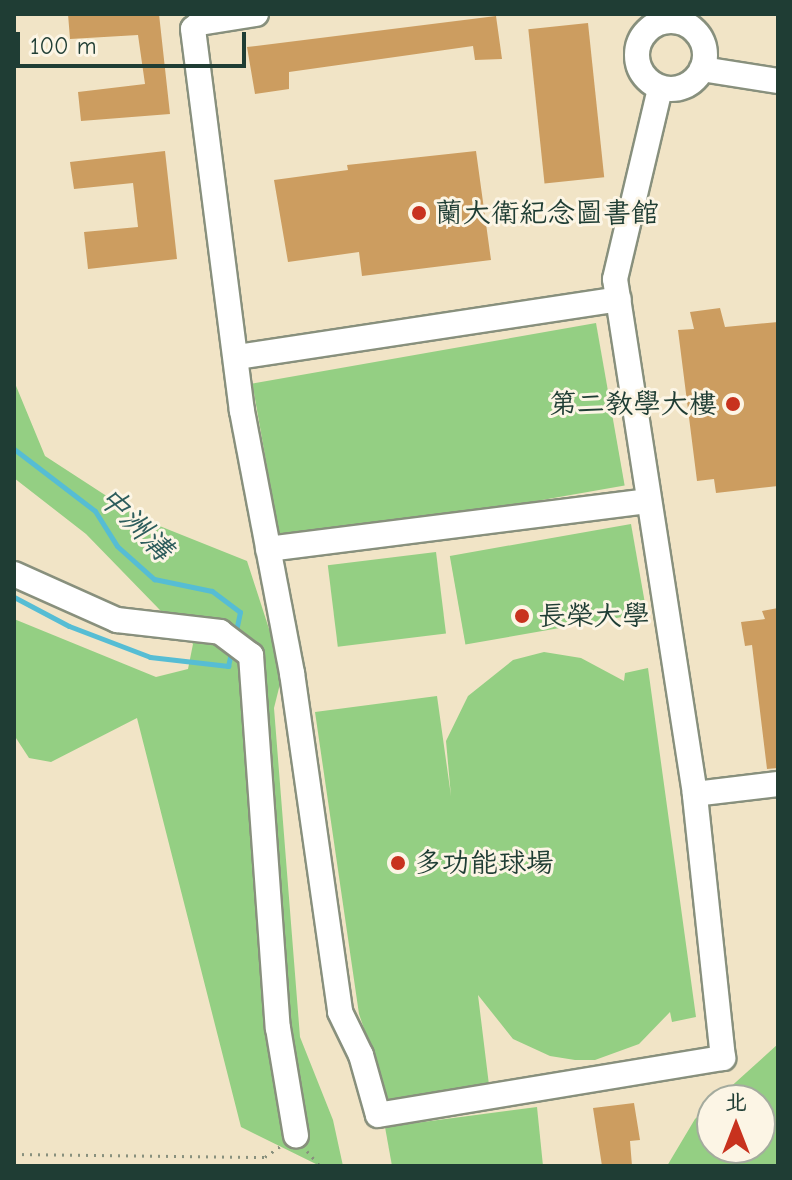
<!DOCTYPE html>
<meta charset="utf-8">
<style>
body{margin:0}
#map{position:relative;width:792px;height:1180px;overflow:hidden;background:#f1e4c6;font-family:"Comic Neue","LXGW WenKai TC",sans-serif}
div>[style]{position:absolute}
.green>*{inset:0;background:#94cf83;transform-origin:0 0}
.stream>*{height:5px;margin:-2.5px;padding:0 2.5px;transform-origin:2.5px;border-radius:2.5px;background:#56bdd4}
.building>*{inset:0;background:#cc9d60;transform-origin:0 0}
.path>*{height:3px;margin-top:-1.5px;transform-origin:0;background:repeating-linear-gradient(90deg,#88907d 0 2px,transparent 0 8px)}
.roads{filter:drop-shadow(2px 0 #88907d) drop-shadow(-2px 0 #88907d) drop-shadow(0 2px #88907d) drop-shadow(0 -2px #88907d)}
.minor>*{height:24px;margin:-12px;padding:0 12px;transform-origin:12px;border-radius:12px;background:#fff}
.minor>.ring{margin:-12px;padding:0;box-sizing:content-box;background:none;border:24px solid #fff;border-radius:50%}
.dots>*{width:22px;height:22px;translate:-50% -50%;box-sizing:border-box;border:4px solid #fcf5e5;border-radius:50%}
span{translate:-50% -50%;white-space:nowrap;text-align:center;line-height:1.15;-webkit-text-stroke:6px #fcf5e5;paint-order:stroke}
.poi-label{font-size:28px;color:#1f3d34}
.left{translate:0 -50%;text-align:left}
.right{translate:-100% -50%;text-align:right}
.water-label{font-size:30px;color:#2d5d5c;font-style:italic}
.frame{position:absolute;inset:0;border:16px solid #1f3d34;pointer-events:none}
.north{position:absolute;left:696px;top:1084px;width:80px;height:80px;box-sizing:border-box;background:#fcf5e5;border:2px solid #a4ab9e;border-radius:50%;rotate:0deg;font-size:22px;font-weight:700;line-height:32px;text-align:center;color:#1f3d34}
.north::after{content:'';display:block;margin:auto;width:28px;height:36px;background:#c8321e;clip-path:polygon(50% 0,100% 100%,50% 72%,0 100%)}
.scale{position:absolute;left:16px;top:32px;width:230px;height:36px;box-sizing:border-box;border:4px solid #1f3d34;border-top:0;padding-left:10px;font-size:24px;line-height:28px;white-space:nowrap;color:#1f3d34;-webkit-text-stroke:6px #fcf5e5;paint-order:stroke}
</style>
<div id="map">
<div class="green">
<i style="left:596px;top:323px;width:165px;height:349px;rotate:80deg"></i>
<i style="clip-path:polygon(14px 381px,45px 456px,142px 519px,247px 561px,283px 672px,274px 708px,300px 1037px,333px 1120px,343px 1166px,320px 1166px,241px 1127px,137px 718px,51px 762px,29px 758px,14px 735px,14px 619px,156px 677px,188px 669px,193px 644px,86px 534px,14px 478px)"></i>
<i style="left:631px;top:524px;width:90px;height:184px;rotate:80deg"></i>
<i style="left:436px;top:552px;width:82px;height:109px;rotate:83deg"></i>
<i style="clip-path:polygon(544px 652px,581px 658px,624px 681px,625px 673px,648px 668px,696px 1017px,672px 1022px,670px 1012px,639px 1044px,595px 1060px,575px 1060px,550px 1056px,513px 1039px,478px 995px,489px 1085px,388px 1099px,359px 1014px,315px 712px,437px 696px,451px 796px,446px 741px,468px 696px,513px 660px)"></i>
<i style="clip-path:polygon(778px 1044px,778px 1166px,667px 1166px,695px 1119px,712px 1103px,712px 1148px,760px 1148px,760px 1100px,716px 1100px)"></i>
<i style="clip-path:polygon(537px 1107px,543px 1166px,392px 1166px,385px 1127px)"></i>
</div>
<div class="stream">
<i style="left:14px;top:449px;width:102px;rotate:37.4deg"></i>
<i style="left:95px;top:511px;width:41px;rotate:57.8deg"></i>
<i style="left:117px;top:546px;width:50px;rotate:41.7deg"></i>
<i style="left:154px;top:579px;width:59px;rotate:11.7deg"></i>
<i style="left:212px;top:591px;width:35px;rotate:37deg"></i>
<i style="left:240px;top:612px;width:24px;rotate:102deg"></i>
<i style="left:14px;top:597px;width:62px;rotate:27.8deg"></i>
<i style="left:69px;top:626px;width:87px;rotate:20.9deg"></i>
<i style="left:150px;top:657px;width:79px;rotate:6.6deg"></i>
<i style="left:228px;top:666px;width:17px;rotate:-77deg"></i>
</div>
<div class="building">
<i style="clip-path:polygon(68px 14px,159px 14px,170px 114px,81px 121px,78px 92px,145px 84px,138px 35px,70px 39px)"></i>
<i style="clip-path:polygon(496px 16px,502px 59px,475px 60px,473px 46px,289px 72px,289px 89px,255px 94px,247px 47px)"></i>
<i style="left:588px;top:23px;width:155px;height:60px;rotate:84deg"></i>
<i style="clip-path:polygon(165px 151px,177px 259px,88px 269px,84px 232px,138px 227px,133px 183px,74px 189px,70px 162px)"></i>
<i style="clip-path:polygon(476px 151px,491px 260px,362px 276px,359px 252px,288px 262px,274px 180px,348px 170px,347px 165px)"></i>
<i style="clip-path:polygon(720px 308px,725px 327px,778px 322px,778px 486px,716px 493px,714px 479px,697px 481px,678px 330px,694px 329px,690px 312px)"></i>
<i style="clip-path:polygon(778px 608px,778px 768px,767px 769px,752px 645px,745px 646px,741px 622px,765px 619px,762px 611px)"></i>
<i style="clip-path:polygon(634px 1103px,640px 1140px,630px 1141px,632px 1166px,602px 1166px,593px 1108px)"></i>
</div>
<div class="path">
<i style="left:307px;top:1151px;width:20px;rotate:49deg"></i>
<i style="left:14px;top:1154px;width:251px;rotate:0.7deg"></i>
<i style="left:265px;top:1157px;width:19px;rotate:-35deg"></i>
</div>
<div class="roads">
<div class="minor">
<i style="left:256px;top:14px;width:57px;rotate:170.9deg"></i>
<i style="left:200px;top:23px;width:9px;rotate:139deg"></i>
<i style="left:193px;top:29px;width:385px;rotate:82.7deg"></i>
<i style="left:242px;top:411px;width:267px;rotate:79.2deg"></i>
<i style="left:292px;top:673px;width:342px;rotate:81.9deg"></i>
<i style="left:340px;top:1012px;width:48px;rotate:64deg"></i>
<i style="left:361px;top:1055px;width:62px;rotate:74.2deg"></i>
<i style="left:378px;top:1115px;width:350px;rotate:-9.4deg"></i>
<i style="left:723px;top:1058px;width:265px;rotate:-96.1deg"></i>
<i style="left:695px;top:794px;width:521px;rotate:-98.83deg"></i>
<i style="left:615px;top:279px;width:195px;rotate:-76.7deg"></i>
<i class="ring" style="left:637px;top:21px;width:44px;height:44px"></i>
<i style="left:702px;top:69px;width:77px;rotate:9deg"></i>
<i style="left:237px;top:357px;width:386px;rotate:-8.6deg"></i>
<i style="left:268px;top:549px;width:382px;rotate:-7.2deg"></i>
<i style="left:14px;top:574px;width:113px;rotate:24.1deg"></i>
<i style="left:117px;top:620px;width:104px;rotate:6.6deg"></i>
<i style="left:220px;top:632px;width:39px;rotate:37deg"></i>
<i style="left:251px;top:655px;width:374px;rotate:85.9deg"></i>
<i style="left:278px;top:1028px;width:109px;rotate:80.5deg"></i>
<i style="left:695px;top:794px;width:84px;rotate:-6.9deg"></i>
</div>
</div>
<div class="dots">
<i style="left:419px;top:213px;background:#c8321e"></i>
<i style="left:733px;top:404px;background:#c8321e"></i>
<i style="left:522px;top:616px;background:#c8321e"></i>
<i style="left:398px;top:863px;background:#c8321e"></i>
</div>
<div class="poi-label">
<span class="left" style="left:435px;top:213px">蘭大衛紀念圖書館</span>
<span class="right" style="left:717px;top:404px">第二教學大樓</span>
<span class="left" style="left:538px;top:616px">長榮大學</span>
<span class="left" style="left:414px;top:863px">多功能球場</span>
</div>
<div class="water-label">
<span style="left:135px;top:524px;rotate:45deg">中洲溝</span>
</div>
<div class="frame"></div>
<div class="north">北</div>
<div class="scale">100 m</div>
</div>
